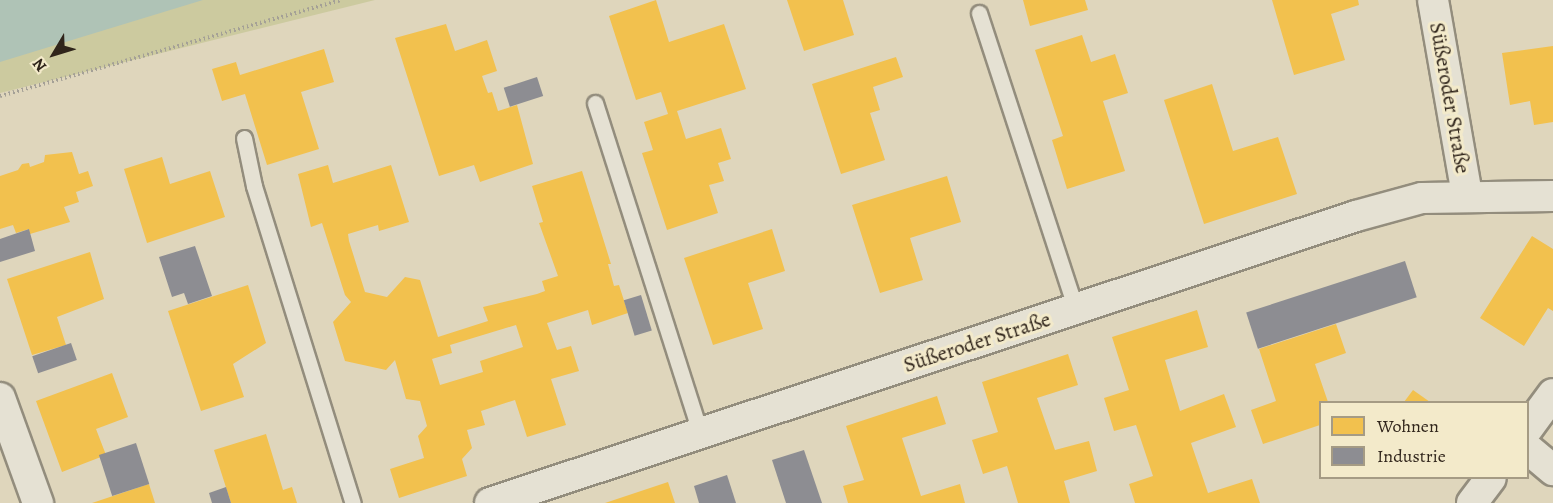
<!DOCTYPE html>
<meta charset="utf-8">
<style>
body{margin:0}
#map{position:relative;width:1553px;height:503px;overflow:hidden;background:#dfd6bc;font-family:Alegreya,serif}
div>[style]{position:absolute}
.green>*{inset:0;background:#ccca9f}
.water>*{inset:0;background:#afc3b6}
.homes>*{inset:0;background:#f2c14e}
.industry>*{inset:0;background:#8d8d92;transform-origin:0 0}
.path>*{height:4px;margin-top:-2px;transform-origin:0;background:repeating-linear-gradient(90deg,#a4a096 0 1.5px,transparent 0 4.5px)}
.roads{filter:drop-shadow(2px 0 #938d7d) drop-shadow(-2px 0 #938d7d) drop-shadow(0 2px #938d7d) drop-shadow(0 -2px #938d7d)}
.lane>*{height:15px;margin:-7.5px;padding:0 7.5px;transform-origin:7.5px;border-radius:7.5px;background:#e5e1d3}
.street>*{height:30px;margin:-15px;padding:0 15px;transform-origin:15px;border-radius:15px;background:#e5e1d3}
span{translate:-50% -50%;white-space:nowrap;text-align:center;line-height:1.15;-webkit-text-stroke:6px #f3eaca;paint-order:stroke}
.street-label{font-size:21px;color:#30251b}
.legend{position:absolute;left:1319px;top:401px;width:210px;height:78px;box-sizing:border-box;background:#f3eaca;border:2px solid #a59b84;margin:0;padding:8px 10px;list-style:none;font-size:18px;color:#30251b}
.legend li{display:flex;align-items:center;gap:12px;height:30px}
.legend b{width:30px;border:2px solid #a59b84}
.north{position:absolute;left:24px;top:24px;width:60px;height:60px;-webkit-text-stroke:4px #f3eaca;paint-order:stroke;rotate:232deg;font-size:16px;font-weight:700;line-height:24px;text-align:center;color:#30251b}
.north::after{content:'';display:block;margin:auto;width:21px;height:27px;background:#30251b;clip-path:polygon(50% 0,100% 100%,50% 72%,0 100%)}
</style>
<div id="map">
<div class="green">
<i style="clip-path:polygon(0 0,375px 0,0 93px)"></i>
</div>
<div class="water">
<i style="clip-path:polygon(0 0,203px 0,0 62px)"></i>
</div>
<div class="homes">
<i style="clip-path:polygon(656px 0,669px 42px,724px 24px,746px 89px,677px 111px,686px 139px,721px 128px,731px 159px,718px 163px,724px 181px,709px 185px,718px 213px,667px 230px,642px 153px,653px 150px,644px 122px,668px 114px,661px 92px,636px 100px,609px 16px)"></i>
<i style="clip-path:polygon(787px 0,843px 0,854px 35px,804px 51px)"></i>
<i style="clip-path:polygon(1023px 0,1085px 0,1088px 10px,1030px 26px)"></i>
<i style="clip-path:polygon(1272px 0,1358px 0,1359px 5px,1331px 14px,1345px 60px,1294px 75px)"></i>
<i style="clip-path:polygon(446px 24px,455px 51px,487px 40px,497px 71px,482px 76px,488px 93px,492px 92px,498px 111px,517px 105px,533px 164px,480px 182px,474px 165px,439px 176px,395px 38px)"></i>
<i style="clip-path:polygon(1082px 35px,1091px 62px,1115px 54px,1128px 93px,1103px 101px,1125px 171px,1067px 189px,1052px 140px,1063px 136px,1035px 50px)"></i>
<i style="clip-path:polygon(1553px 46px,1553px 122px,1534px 125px,1530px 101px,1510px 105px,1502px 53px)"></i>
<i style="clip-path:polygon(324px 49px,334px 82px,301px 92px,319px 149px,267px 165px,245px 94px,222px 101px,212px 69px,236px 62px,240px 75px)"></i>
<i style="clip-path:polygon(896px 57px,903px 77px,873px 87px,880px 110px,870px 113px,885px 160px,841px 174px,812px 84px)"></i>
<i style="clip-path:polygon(1212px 84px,1233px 151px,1278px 137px,1297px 194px,1204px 224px,1164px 100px)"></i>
<i style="clip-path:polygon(72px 152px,79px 174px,88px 171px,93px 186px,76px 192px,79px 202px,64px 207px,70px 222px,30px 234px,29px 229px,16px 233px,13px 225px,0 229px,0 176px,18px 170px,22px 164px,29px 163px,30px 167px,44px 162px,45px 155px)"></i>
<i style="clip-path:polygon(162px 157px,170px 184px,210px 171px,225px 217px,147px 243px,124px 169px)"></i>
<i style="clip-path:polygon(evenodd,328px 165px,333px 183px,391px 165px,409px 222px,379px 231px,378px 225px,348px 234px,349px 241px,365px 292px,387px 297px,405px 277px,420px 280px,438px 337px,488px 321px,483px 307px,537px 294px,545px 291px,542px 281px,558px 276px,539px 223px,543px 222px,532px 186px,582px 171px,611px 264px,608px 264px,614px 286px,619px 285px,628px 313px,592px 325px,588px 310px,547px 323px,557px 350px,571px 346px,579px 371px,551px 379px,566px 425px,527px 437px,515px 400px,481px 411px,485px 425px,467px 430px,472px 448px,462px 459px,467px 476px,399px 498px,390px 469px,424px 458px,418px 436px,427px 426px,420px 401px,406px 399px,395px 360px,386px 370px,345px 361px,333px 322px,351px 302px,345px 295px,322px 223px,311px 227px,298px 174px,328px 165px,516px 325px,523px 347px,480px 361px,483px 372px,440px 385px,432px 359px,452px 353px,450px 345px,516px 325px)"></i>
<i style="clip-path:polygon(947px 176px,961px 222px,910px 238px,923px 280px,880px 293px,852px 205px)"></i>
<i style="clip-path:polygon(772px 229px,785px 271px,748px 283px,763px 329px,713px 345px,684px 258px)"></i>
<i style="clip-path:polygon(1532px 236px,1553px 249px,1553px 311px,1548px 308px,1524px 346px,1480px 318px)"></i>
<i style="clip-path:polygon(90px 252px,104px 299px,57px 317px,66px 345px,32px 355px,7px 279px)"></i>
<i style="clip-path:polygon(248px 285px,266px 343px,233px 364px,244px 397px,201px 411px,168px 311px)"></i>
<i style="clip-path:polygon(1197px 310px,1208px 347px,1165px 360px,1180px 411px,1224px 394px,1236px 427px,1191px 443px,1208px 493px,1252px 479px,1260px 503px,1135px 503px,1129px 484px,1153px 476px,1136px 425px,1114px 431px,1104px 398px,1129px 390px,1112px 337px)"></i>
<i style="clip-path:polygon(1336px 324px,1346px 353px,1315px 364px,1328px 402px,1320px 402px,1320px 425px,1263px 444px,1251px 410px,1276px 401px,1259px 349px)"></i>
<i style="clip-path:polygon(1068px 354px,1078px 385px,1037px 398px,1055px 450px,1089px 441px,1097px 471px,1064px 481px,1070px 503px,1018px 503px,1007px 466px,983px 474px,972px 440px,998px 432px,982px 382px)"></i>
<i style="clip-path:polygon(112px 373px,128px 417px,96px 429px,106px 455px,62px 472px,36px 401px)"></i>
<i style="clip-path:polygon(1413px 390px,1430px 402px,1404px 402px)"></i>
<i style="clip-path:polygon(937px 396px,946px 424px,902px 438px,921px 496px,960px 484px,965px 503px,848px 503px,843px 486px,864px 480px,846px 426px)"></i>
<i style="clip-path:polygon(266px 434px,283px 490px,292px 487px,297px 503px,231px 503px,214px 450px)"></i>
<i style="clip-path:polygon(668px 482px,675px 503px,605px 503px)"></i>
<i style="clip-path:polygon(149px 484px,155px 503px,92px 503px)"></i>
</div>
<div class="industry">
<i style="left:537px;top:77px;width:20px;height:35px;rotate:72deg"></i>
<i style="clip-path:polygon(29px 229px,35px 251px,0 262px,0 239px)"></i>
<i style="clip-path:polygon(195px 246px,212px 296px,188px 304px,184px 293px,172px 297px,159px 257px)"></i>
<i style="left:1405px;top:261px;width:38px;height:167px;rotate:72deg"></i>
<i style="left:641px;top:295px;width:37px;height:18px;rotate:73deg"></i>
<i style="left:71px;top:343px;width:18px;height:41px;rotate:71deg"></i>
<i style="left:136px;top:443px;width:43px;height:39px;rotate:72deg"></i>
<i style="clip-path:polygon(804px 450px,822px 503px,786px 503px,772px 460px)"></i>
<i style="clip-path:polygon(727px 475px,736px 503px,699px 503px,694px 486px)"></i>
<i style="clip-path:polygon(226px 487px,231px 503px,212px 503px,209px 493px)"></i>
</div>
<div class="path">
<i style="left:0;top:96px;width:355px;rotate:-15.7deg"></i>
</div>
<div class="roads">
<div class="lane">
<i style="left:979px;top:13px;width:312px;rotate:71.9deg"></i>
<i style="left:595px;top:103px;width:346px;rotate:72.3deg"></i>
<i style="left:244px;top:138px;width:49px;rotate:78.2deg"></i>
<i style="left:254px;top:186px;width:332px;rotate:72.7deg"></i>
</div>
<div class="street">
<i style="left:1433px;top:0;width:198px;rotate:80.1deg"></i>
<i style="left:0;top:398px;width:112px;rotate:70.1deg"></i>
<i style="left:1528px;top:428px;width:42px;rotate:-53.7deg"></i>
<i style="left:1528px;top:449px;width:33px;rotate:40deg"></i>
<i style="left:490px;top:503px;width:912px;rotate:-18.34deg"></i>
<i style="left:1356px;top:216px;width:68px;rotate:-15.3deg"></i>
<i style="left:1422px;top:198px;width:131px;rotate:-0.9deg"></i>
<i style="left:1472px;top:503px;width:31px;rotate:-53deg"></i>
</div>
</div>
<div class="street-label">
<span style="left:1450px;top:98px;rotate:80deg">Süßeroder Straße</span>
<span style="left:977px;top:342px;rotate:-18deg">Süßeroder Straße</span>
</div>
<ul class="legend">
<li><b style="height:16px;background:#f2c14e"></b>Wohnen</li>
<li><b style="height:16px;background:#8d8d92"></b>Industrie</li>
</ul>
<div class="north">N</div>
</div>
